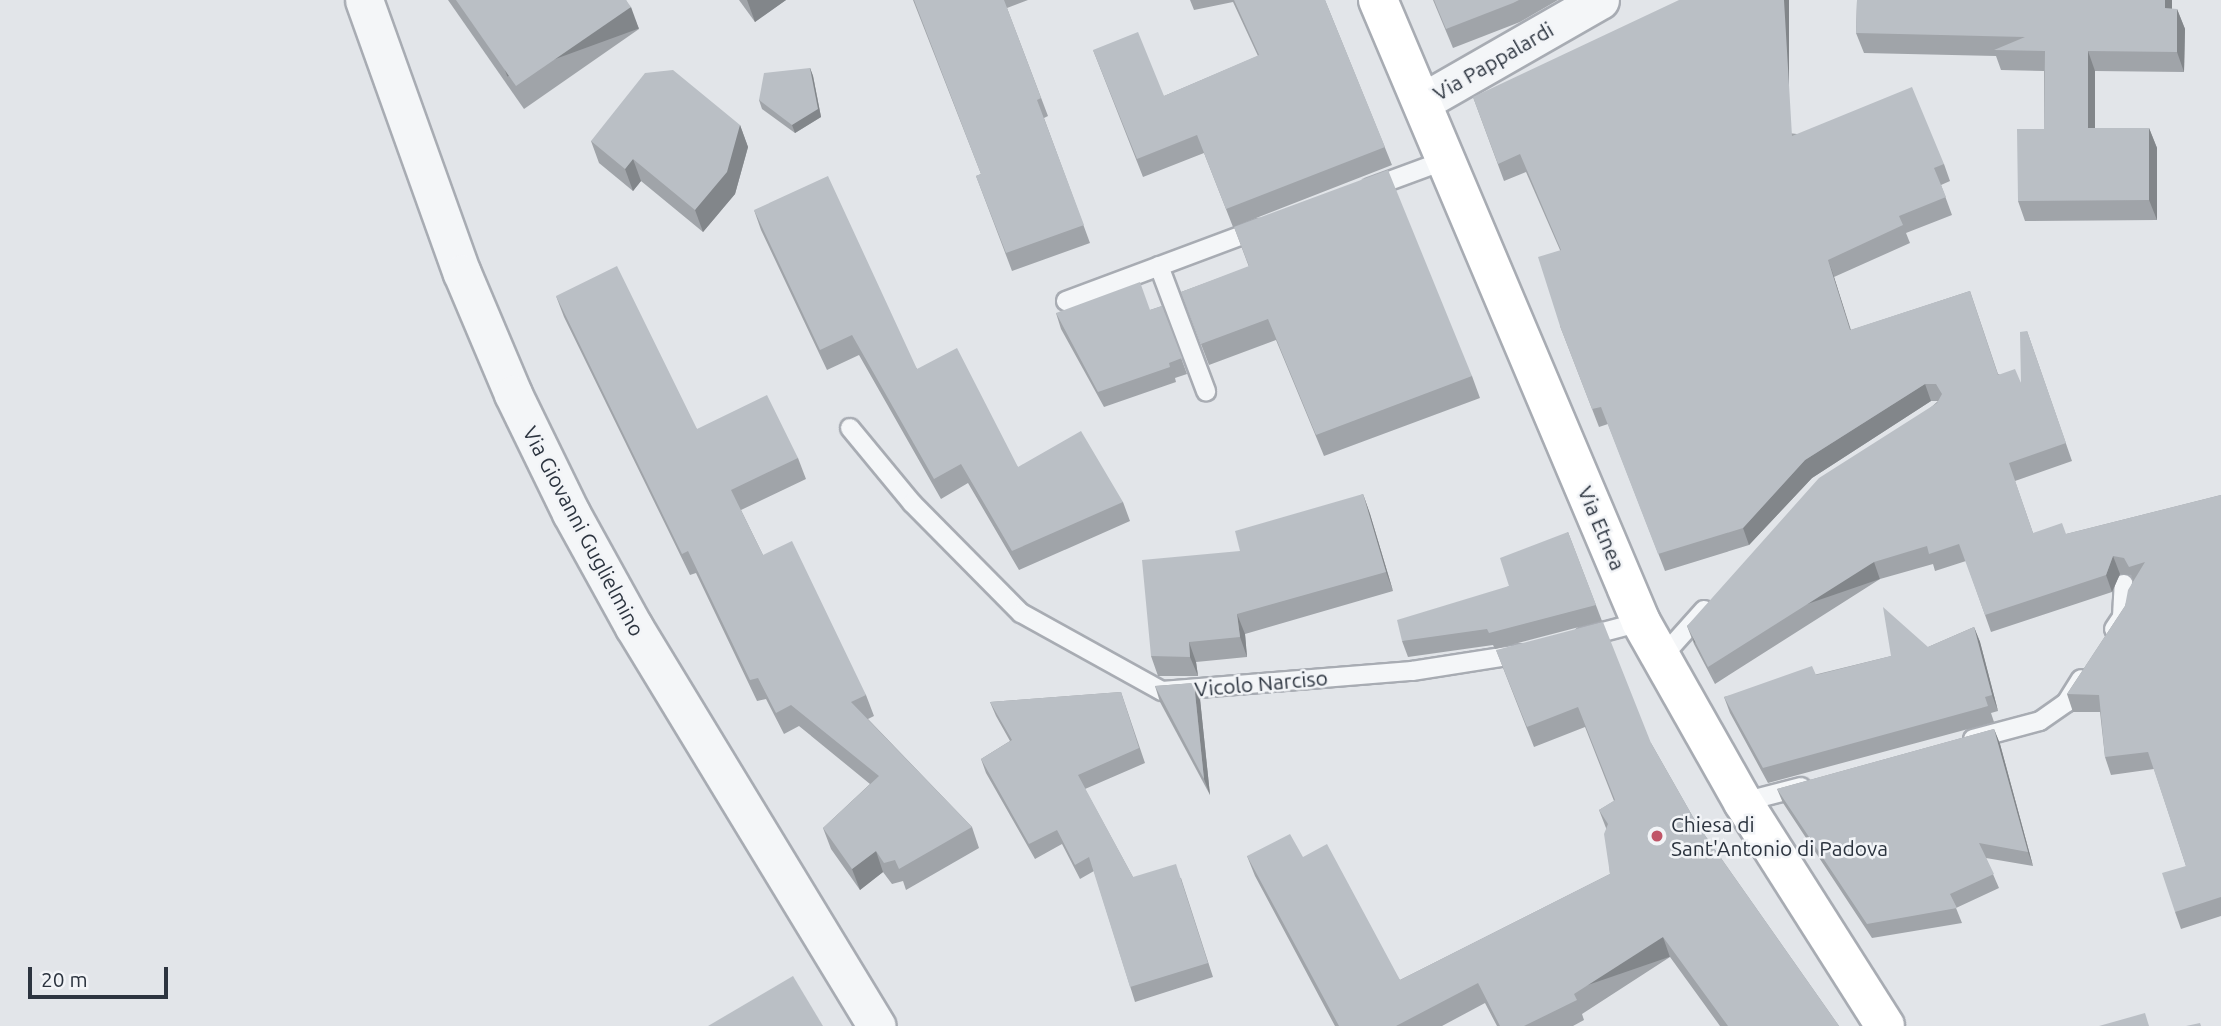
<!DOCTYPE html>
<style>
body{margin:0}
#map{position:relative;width:2221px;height:1026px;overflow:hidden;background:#e2e5e9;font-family:Ubuntu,sans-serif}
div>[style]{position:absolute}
.roads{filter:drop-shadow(2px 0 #a8acb3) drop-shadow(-2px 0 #a8acb3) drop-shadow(0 2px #a8acb3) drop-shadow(0 -2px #a8acb3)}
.service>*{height:18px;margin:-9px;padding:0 9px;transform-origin:9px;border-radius:9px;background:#f4f6f8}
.minor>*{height:37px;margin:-18.5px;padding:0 18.5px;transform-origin:18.5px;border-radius:18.5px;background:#f4f6f8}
.secondary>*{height:38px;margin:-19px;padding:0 19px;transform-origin:19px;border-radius:19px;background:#fff}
.wall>*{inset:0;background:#a0a4a9}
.shaded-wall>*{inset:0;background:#82868a;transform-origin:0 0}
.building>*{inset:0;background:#babfc5}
.dots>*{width:19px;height:19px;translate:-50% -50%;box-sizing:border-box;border:4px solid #f2f4f7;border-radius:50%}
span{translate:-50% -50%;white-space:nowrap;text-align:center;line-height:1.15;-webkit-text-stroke:5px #f2f4f7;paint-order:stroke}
.street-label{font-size:21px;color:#2c343f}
.poi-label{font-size:21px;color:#2c343f}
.left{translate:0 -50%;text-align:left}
.scale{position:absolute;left:28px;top:967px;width:140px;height:32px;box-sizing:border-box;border:4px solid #2c343f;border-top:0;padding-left:9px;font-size:21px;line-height:24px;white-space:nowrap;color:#2c343f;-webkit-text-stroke:5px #f2f4f7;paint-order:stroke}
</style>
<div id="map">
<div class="roads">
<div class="service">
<i style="left:1370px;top:188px;width:81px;rotate:-20.2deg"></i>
<i style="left:1159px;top:266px;width:134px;rotate:69.4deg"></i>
<i style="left:1066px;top:301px;width:206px;rotate:-20.5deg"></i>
<i style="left:850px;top:428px;width:97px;rotate:50.4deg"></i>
<i style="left:912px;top:503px;width:155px;rotate:45.3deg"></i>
<i style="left:1021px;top:613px;width:161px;rotate:29deg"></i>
<i style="left:1162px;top:691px;width:251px;rotate:-4.6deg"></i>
<i style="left:1412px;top:671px;width:109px;rotate:-8.9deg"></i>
<i style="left:2114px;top:629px;width:14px;rotate:-56deg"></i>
<i style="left:2122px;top:617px;width:33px;rotate:-87deg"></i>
<i style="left:1584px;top:637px;width:59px;rotate:-14.7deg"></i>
<i style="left:1662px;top:657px;width:63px;rotate:-48.2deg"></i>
<i style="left:1973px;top:739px;width:69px;rotate:-15deg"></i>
<i style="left:2040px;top:721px;width:32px;rotate:-35deg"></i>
<i style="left:2066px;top:703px;width:28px;rotate:-58deg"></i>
<i style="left:1743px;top:802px;width:60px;rotate:-14.5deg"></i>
</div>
<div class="minor">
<i style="left:364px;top:0;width:290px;rotate:70.3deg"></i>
<i style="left:462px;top:273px;width:131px;rotate:67.1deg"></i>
<i style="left:513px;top:394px;width:132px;rotate:64deg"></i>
<i style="left:571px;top:513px;width:130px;rotate:61.1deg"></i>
<i style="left:634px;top:627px;width:467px;rotate:58.7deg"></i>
<i style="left:1422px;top:102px;width:205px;rotate:-29.8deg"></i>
</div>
<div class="secondary">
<i style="left:1378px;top:0;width:675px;rotate:67.08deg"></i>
<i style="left:1641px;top:622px;width:207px;rotate:60.5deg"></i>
<i style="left:1743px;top:802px;width:265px;rotate:57.6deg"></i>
</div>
</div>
<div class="wall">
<i style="clip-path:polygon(448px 0,626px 0,639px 29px,524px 109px)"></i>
<i style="clip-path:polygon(739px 0,786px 0,755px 22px)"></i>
<i style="clip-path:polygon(913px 0,1028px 0,1007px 8px,1048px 116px,1044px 118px,1090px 243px,1012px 271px,976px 176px,981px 174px)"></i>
<i style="clip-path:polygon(1190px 0,1325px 0,1392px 165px,1233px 227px,1204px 153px,1143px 177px,1093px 50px,1164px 96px,1258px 56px,1233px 2px,1194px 10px)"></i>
<i style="clip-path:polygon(1433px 0,1558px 0,1520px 22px,1453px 48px)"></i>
<i style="clip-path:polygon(1857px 0,2172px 0,2172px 9px,2177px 9px,2185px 29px,2184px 72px,2095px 71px,2095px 128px,2149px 128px,2157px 148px,2157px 220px,2025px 221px,2018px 201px,2044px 129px,2044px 71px,2001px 70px,1996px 56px,1864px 53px,1856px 33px)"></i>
<i style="clip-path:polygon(810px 68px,813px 76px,821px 117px,795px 133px,762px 109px,759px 100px)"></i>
<i style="clip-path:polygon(1473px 97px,1797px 134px,1944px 164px,1950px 181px,1941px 185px,1952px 215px,1906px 233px,1910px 243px,1834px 277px,1851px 330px,1970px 291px,1998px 374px,2021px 383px,2027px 331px,2072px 461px,2015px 481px,2033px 533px,2066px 534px,2221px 495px,2221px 916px,2181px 929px,2175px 912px,2186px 866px,2154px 769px,2111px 775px,2105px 757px,2100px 712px,2073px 712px,2067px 694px,2125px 606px,2133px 580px,2131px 575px,2120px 574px,2112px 592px,1991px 632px,1966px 561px,1935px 571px,1933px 564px,1880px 579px,1715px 684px,1694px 644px,1687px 626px,1938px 401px,1931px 401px,1812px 478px,1749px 545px,1665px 571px,1608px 424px,1599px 427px,1560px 326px,1560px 250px,1526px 172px,1504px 181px)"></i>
<i style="clip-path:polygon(740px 125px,748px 147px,735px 194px,703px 232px,641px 181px,633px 191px,599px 163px,591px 141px)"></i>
<i style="clip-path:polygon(754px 210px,1018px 467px,1123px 502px,1130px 521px,1019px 570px,968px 483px,941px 499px,859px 355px,827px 370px,761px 230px)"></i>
<i style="clip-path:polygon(1234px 227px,1472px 376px,1480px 398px,1324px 456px,1276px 340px,1209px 365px,1181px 292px,1249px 267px)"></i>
<i style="clip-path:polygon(556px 296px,697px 429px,798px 458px,806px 479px,741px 510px,763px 555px,866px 695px,874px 716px,868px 719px,972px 827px,979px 848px,906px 890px,903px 881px,892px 884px,883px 872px,860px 890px,831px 849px,823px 828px,870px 784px,799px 726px,784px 734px,766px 699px,757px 701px,696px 573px,690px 575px,564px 317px)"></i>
<i style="clip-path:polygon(1162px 306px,1187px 374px,1175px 378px,1176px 382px,1104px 407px,1061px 329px,1056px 313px,1150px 310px)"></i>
<i style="clip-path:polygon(1363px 494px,1370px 514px,1393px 591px,1245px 634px,1247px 657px,1196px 662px,1198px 676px,1158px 676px,1151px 656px,1240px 551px)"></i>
<i style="clip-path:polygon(1568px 532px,1602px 621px,1495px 649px,1493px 645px,1408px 657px,1402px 641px,1509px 586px)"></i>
<i style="clip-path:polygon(1974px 627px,1980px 642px,1998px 711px,1991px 713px,1994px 722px,1768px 783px,1730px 713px,1724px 697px,1928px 647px)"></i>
<i style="clip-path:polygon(1496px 650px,1651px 743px,1697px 824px,1839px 1026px,1720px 1026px,1670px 957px,1582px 1014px,1584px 1020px,1573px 1026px,1497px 1026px,1485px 1003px,1442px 1026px,1335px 1026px,1255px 876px,1247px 856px,1303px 857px,1400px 980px,1610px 874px,1606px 828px,1599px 810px,1614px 801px,1585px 727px,1534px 747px)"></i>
<i style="clip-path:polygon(1194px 683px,1200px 699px,1210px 795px,1160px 702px,1155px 686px)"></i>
<i style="clip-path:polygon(1121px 692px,1145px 763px,1085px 789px,1133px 877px,1181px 878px,1213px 977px,1135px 1002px,1094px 871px,1080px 879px,1062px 844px,1035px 859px,986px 773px,981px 759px,1010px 741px,996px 716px,990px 702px)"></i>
<i style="clip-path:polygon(1994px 729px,2000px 744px,2033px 866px,1986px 858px,1999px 888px,1956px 908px,1962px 923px,1872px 938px,1783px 803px,1777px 789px)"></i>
</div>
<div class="shaded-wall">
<i style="clip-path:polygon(747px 0,786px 0,755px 22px)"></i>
<i style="left:1784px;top:0;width:5px;height:136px"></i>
<i style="clip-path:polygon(2165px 0,2172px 0,2172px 29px,2165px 8px)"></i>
<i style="left:631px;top:7px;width:23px;height:140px;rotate:70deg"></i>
<i style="clip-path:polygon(2177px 9px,2185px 29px,2184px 72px,2177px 52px)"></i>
<i style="clip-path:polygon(2088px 51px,2095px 71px,2095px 148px,2088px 128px)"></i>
<i style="clip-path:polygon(810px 68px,813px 76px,821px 117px,795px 133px,792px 125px)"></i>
<i style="clip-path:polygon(740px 125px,748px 147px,735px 194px,703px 232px,695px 210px)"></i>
<i style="clip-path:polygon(2149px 128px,2157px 148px,2157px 220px,2149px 200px)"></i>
<i style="clip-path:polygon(633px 159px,641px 181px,633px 191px,625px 169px)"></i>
<i style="clip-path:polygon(1828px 260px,1834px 277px,1856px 348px,1850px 330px)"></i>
<i style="clip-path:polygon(1925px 384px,1931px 401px,1812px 478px,1749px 545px,1743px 528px,1805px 460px)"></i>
<i style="clip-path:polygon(1363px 494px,1370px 514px,1393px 591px,1386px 572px)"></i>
<i style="clip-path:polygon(2113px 556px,2120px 574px,2112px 592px,2106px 575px)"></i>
<i style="left:1874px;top:562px;width:18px;height:196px;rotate:71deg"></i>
<i style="clip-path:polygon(1237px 614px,1245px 634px,1247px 657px,1240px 637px)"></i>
<i style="clip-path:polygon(1974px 627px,1980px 642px,1998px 711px,1992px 695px)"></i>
<i style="clip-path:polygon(1189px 642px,1196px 662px,1198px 676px,1190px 657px)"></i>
<i style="clip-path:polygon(1194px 683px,1200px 699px,1210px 795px,1204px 779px)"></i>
<i style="clip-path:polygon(1994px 729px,2000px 744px,2033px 866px,2028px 852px)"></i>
<i style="clip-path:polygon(876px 851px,883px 872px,860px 890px,852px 869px)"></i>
<i style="left:1663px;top:937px;width:21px;height:106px;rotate:71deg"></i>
</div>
<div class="building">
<i style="clip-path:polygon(456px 0,626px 0,631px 7px,516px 86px)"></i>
<i style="clip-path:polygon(914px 0,1004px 0,1041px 98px,1037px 100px,1084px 225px,1006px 253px,976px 176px,981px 174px)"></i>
<i style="clip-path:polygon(1234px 0,1325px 0,1385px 147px,1226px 209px,1197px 135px,1137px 159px,1093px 50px,1138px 32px,1164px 96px,1259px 55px)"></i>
<i style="clip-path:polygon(1434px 0,1519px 0,1513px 3px,1446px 29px)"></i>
<i style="clip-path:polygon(1679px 0,1784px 0,1792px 136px,1912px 87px,1944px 164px,1934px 168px,1946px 197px,1899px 216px,1903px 225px,1828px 260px,1850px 330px,1970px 291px,1998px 375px,2015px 369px,2021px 383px,2020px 332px,2027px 331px,2066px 443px,2009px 463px,2033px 533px,2062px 523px,2066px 534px,2221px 495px,2221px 897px,2175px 912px,2162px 873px,2186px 866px,2148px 752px,2105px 757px,2099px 695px,2067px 694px,2125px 606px,2128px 590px,2145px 562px,2129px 567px,2124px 558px,2113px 556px,2106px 575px,1985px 615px,1959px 544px,1929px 554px,1927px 546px,1874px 562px,1708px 667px,1687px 626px,1819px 478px,1937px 403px,1942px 394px,1936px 384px,1925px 384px,1805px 460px,1743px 528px,1658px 554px,1601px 407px,1592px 409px,1560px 326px,1538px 257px,1561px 250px,1520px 154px,1498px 164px,1473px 97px)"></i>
<i style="clip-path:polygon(1857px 0,2165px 0,2165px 8px,2177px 9px,2177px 52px,2088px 51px,2088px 128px,2149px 128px,2149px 200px,2018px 201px,2017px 129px,2044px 129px,2045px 51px,1994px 50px,2025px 37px,1856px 33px)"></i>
<i style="clip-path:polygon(810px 68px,818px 109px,792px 125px,759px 100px,764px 73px)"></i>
<i style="clip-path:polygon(673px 70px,740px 125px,727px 172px,695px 210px,633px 159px,625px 169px,591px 141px,645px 73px)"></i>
<i style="clip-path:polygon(1388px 170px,1472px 376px,1316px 435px,1268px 319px,1201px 344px,1181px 292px,1249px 266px,1234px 227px)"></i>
<i style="clip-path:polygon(828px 176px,917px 369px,957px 348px,1018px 467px,1081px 431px,1123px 502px,1012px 551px,961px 464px,934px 479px,852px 335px,820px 350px,754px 210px)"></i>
<i style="clip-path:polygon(617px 266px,697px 429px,767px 395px,798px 458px,731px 490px,763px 555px,792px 541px,866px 695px,851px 702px,972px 827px,899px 869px,895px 860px,884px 863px,876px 851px,852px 869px,823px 828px,879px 776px,791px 705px,776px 713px,758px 678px,750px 680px,688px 551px,682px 554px,556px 296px)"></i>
<i style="clip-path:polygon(1140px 282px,1150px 310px,1162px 306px,1182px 358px,1169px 363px,1170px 367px,1098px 392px,1056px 313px)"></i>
<i style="clip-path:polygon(1363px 494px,1386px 572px,1237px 614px,1240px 637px,1189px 642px,1190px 657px,1151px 656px,1142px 560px,1240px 551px,1235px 531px)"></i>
<i style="clip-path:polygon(1568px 532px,1596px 605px,1489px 633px,1487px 629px,1402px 641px,1397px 620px,1509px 586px,1500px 558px)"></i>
<i style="clip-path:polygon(1883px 607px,1928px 647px,1974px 627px,1992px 695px,1985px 697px,1988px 706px,1763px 768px,1724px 697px,1812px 666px,1816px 675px,1891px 656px)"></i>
<i style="clip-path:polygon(1603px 622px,1651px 743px,1697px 824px,1839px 1026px,1728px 1026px,1663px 937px,1574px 994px,1577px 1000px,1524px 1026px,1500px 1026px,1478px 983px,1396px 1026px,1339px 1026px,1247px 856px,1290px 834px,1303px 857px,1327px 844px,1400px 980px,1610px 874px,1604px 834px,1608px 824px,1599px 810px,1615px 800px,1578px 707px,1527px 727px,1496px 650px)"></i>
<i style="clip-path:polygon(1194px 683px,1204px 779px,1155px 686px)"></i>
<i style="clip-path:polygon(1121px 692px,1139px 748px,1078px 775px,1133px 877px,1176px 864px,1208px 963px,1130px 987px,1089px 857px,1075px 865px,1057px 830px,1029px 844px,981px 759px,1012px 740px,990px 702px)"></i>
<i style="clip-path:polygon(1994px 729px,2028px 852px,1979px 843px,1994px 874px,1950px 894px,1957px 908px,1867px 924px,1777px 789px)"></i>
<i style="clip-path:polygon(793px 976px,823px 1026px,708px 1026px)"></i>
<i style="clip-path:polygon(2145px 1013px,2149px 1026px,2099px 1026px)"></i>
<i style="clip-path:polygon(2200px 1023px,2201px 1026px,2186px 1026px)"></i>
</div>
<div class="dots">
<i style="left:1657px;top:836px;background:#c05568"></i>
</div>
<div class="street-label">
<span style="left:1493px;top:61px;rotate:-30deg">Via Pappalardi</span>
<span style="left:1602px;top:528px;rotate:67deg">Via Etnea</span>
<span style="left:584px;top:531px;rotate:62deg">Via Giovanni Guglielmino</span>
<span style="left:1261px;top:683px;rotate:-5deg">Vicolo Narciso</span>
</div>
<div class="poi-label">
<span class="left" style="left:1671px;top:836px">Chiesa di<br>Sant'Antonio di Padova</span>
</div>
<div class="scale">20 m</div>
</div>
